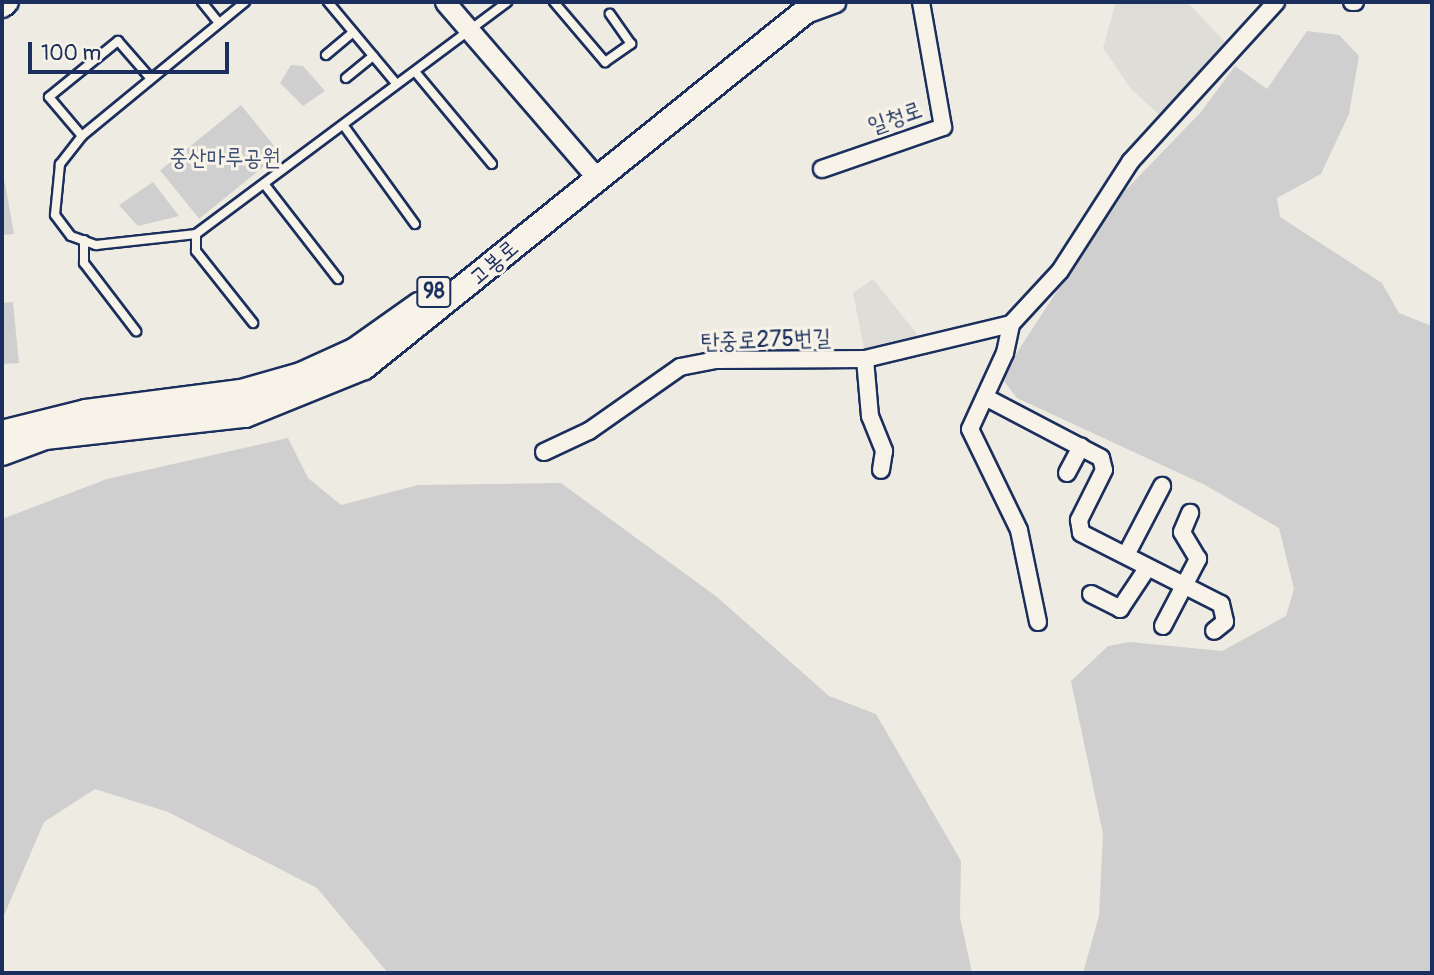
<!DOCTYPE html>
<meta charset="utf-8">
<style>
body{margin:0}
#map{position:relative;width:1434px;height:975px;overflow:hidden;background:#eeebe2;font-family:Pangolin,"Poor Story",sans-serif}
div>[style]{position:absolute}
.built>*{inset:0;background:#deddd8}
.green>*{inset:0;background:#cfcfcf;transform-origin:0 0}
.roads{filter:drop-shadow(2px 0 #1b2f5e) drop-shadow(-2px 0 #1b2f5e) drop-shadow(0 2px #1b2f5e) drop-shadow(0 -2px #1b2f5e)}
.service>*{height:8px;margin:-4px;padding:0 4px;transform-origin:4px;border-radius:4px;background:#f7f3e8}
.minor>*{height:16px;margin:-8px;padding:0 8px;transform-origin:8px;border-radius:8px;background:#f7f3e8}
.tertiary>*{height:19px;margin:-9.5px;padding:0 9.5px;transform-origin:9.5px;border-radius:9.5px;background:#f7f3e8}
.secondary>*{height:21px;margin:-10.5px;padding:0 10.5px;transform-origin:10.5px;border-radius:10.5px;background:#f7f3e8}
.primary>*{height:24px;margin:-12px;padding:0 12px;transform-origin:12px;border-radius:12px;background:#f7f3e8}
span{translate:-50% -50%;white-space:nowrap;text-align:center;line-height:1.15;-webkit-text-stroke:6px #f7f3e8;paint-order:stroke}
.shield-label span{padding:2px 5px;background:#f7f3e8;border:2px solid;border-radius:5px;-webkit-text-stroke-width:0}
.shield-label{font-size:21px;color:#1b2f5e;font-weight:700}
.street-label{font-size:23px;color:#1b2f5e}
.park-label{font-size:23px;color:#3f4f75}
.frame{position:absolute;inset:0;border:4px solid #1b2f5e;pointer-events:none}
.scale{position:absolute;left:28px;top:42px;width:201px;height:32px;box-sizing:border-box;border:4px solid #1b2f5e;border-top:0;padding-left:9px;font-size:21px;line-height:24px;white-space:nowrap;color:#1b2f5e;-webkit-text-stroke:5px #f7f3e8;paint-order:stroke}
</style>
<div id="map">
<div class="built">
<i style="clip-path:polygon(1116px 2px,1187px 2px,1229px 46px,1165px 120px,1131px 89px,1103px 48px)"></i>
<i style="clip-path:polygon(873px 279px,921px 339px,865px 353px,853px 293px)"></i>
</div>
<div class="green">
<i style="clip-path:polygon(1307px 31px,1339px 35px,1359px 56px,1349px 114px,1321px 174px,1277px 198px,1280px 217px,1382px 283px,1399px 313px,1432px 326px,1432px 973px,1083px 973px,1099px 916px,1103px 834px,1071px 681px,1108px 646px,1130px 642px,1222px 651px,1286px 616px,1294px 589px,1279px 528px,1205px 485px,1017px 398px,1001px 377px,1117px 199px,1201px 112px,1235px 66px,1267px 89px)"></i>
<i style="clip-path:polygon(291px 65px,303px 66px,325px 91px,303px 106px,280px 83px)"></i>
<i style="left:241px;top:105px;width:62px;height:104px;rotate:51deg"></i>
<i style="clip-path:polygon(153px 182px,179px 216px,138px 226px,119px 205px)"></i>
<i style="clip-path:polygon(2px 183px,5px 183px,14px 234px,2px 235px)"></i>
<i style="clip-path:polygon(13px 302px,19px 363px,2px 364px,2px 303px)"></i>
<i style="clip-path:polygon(288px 438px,308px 478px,341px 505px,418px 485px,561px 483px,717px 597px,829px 696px,876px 714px,961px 861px,960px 917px,972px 973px,388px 973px,317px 888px,168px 812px,95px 789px,44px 822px,2px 920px,2px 519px,107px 479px)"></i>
</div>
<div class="roads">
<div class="service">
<i style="left:202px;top:2px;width:27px;rotate:51deg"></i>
<i style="left:245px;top:2px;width:211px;rotate:140.6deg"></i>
<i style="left:82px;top:136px;width:36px;rotate:128deg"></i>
<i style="left:60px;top:164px;width:51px;rotate:95.6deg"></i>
<i style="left:55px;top:215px;width:26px;rotate:53deg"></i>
<i style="left:71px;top:236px;width:27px;rotate:20deg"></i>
<i style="left:96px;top:245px;width:101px;rotate:-6.3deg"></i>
<i style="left:196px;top:234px;width:388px;rotate:-36.7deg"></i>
<i style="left:328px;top:2px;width:103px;rotate:50.1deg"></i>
<i style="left:554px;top:2px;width:79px;rotate:49.6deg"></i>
<i style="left:605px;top:62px;width:32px;rotate:-35deg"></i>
<i style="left:631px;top:44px;width:37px;rotate:-125deg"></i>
<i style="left:326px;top:55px;width:35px;rotate:-40deg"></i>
<i style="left:417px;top:74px;width:117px;rotate:50.2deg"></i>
<i style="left:346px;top:78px;width:35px;rotate:-39deg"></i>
<i style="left:344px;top:126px;width:121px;rotate:54.1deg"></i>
<i style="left:82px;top:136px;width:51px;rotate:-130.2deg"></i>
<i style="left:49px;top:97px;width:89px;rotate:-39.1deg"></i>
<i style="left:118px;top:41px;width:50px;rotate:49deg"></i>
<i style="left:265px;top:185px;width:119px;rotate:52.2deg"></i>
<i style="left:196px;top:234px;width:17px;rotate:90deg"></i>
<i style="left:196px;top:251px;width:92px;rotate:51.6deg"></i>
<i style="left:84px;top:240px;width:23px;rotate:90deg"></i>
<i style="left:84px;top:263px;width:86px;rotate:52.6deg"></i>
</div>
<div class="minor">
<i style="left:1352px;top:2px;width:3px"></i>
<i style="left:822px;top:169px;width:128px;rotate:-19.1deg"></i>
<i style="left:943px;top:127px;width:127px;rotate:-100deg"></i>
<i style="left:865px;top:359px;width:57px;rotate:85deg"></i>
<i style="left:870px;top:416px;width:38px;rotate:68deg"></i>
<i style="left:884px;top:451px;width:19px;rotate:99deg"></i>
<i style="left:985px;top:397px;width:131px;rotate:27.7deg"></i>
<i style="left:1101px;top:458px;width:12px;rotate:76deg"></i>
<i style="left:1104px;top:470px;width:56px;rotate:116.6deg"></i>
<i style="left:1079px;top:520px;width:13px;rotate:81deg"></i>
<i style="left:1081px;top:533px;width:157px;rotate:26.9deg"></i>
<i style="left:1221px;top:604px;width:18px;rotate:77deg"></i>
<i style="left:1225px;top:622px;width:14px;rotate:141deg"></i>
<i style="left:544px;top:452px;width:50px;rotate:-25deg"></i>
<i style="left:589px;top:431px;width:111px;rotate:-35.1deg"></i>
<i style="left:680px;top:367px;width:38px;rotate:-11deg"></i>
<i style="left:717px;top:360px;width:148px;rotate:-0.4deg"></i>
<i style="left:865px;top:359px;width:150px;rotate:-13.5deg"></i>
<i style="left:1067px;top:473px;width:30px;rotate:-62deg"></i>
<i style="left:1126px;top:555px;width:78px;rotate:-62.4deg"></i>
<i style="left:1091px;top:594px;width:33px;rotate:27deg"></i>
<i style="left:1120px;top:609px;width:50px;rotate:-56.3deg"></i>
<i style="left:1038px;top:622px;width:94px;rotate:-101.7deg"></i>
<i style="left:1019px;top:530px;width:112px;rotate:-115.9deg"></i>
<i style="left:970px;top:429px;width:84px;rotate:-65.3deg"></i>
<i style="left:1005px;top:353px;width:30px;rotate:-78deg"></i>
<i style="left:1011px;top:324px;width:72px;rotate:-47.2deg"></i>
<i style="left:1060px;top:271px;width:131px;rotate:-57.2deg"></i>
<i style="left:1131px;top:161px;width:215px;rotate:-47.6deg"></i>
<i style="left:1163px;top:626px;width:76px;rotate:-62.4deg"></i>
<i style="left:1198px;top:559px;width:31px;rotate:-121deg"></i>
<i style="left:1182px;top:532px;width:21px;rotate:-67deg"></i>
</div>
<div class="tertiary">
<i style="left:445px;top:2px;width:231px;rotate:49.2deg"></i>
<i style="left:808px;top:12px;width:29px;rotate:-20deg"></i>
</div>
<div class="secondary">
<i style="left:2px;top:6px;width:6px;rotate:-39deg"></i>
</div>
<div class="primary">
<i style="left:2px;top:433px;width:87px;rotate:-14deg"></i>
<i style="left:86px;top:412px;width:156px;rotate:-7.4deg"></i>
<i style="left:241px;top:392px;width:62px;rotate:-15.8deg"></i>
<i style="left:301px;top:375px;width:58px;rotate:-24.4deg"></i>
<i style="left:354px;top:351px;width:80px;rotate:-35.3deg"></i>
<i style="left:2px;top:453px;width:46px;rotate:-20.4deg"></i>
<i style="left:45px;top:437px;width:201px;rotate:-6.3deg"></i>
<i style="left:245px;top:415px;width:128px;rotate:-22deg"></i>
<i style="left:364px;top:367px;width:582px;rotate:-38.86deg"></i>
</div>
</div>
<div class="shield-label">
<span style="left:434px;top:292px">98</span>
</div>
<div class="street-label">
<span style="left:895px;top:118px;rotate:-19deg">일청로</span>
<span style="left:494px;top:263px;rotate:-41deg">고봉로</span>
<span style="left:766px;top:340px;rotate:-2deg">탄중로275번길</span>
</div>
<div class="park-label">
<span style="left:225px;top:158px">중산마루공원</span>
</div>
<div class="frame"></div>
<div class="scale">100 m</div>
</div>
